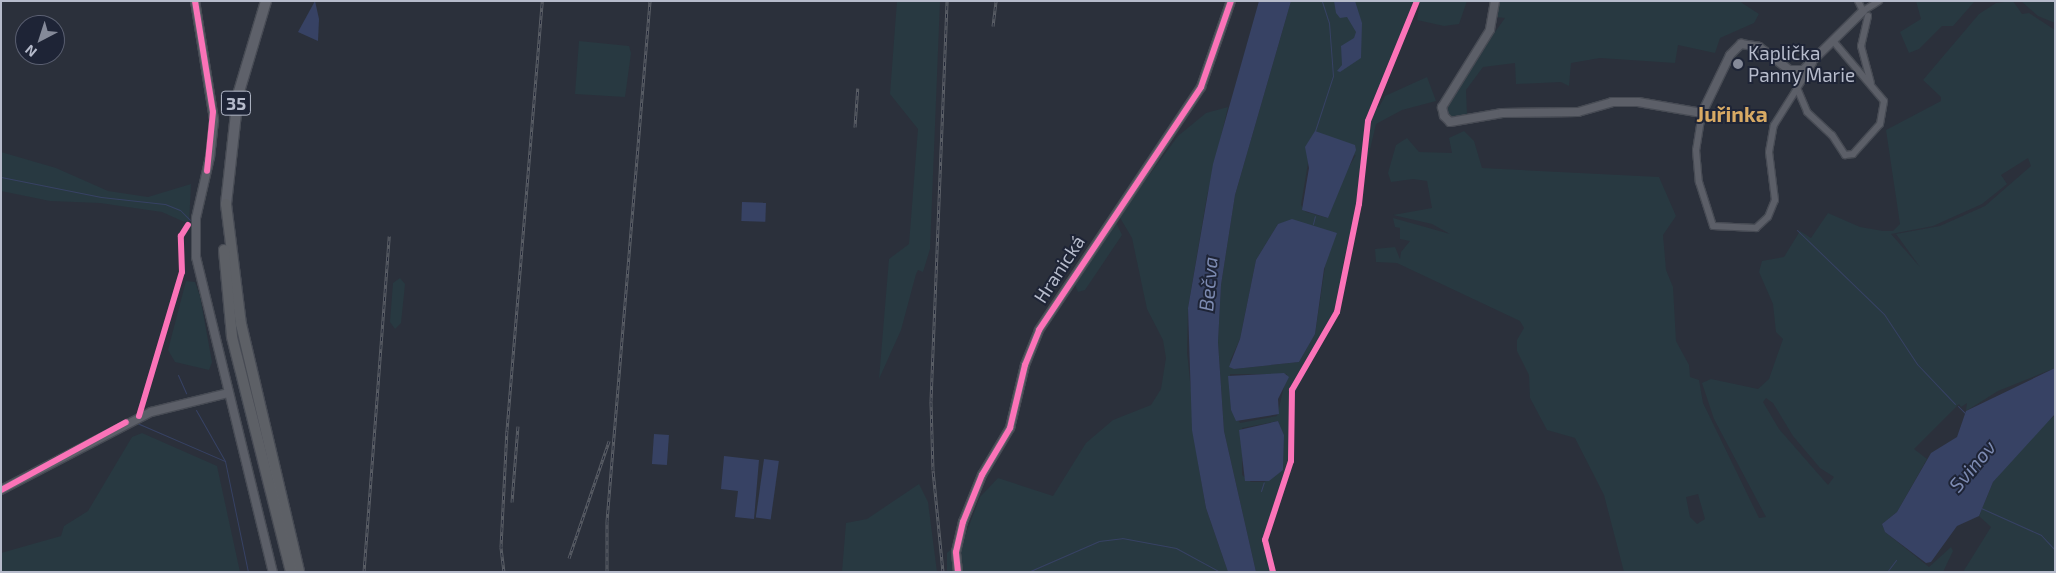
<!DOCTYPE html>
<meta charset="utf-8">
<style>
body{margin:0}
#map{position:relative;width:2056px;height:573px;overflow:hidden;background:#2b303b;font-family:"Exo 2",sans-serif}
div>[style]{position:absolute}
.green>*{inset:0;background:#283941}
.water>*{inset:0;background:#374264;transform-origin:0 0}
.stream>*{height:1px;margin:-0.5px;padding:0 0.5px;transform-origin:0.5px;border-radius:0.5px;background:#374264}
.roads{filter:drop-shadow(1px 0 #474b54) drop-shadow(-1px 0 #474b54) drop-shadow(0 1px #474b54) drop-shadow(0 -1px #474b54)}
.minor>*{height:6px;margin:-3px;padding:0 3px;transform-origin:3px;border-radius:3px;background:#5c5f68}
.tertiary>*{height:8px;margin:-4px;padding:0 4px;transform-origin:4px;border-radius:4px;background:#5c5f68}
.primary>*{height:10px;margin:-5px;padding:0 5px;transform-origin:5px;border-radius:5px;background:#5e616a}
.trunk>*{height:10px;margin:-5px;padding:0 5px;transform-origin:5px;border-radius:5px;background:#5d6066}
.rail>*{height:3px;margin-top:-1.5px;transform-origin:0;background:repeating-linear-gradient(90deg,#1e2436 0 4px,#5a5e66 0 8px);box-sizing:border-box;border-block:1px solid #5a5e66}
.cycleway>*{height:6px;margin:-3px;padding:0 3px;transform-origin:3px;border-radius:3px;background:#fb73b8}
.dots>*{width:14px;height:14px;translate:-50% -50%;box-sizing:border-box;border:2px solid #1e2436;border-radius:50%}
span{translate:-50% -50%;white-space:nowrap;text-align:center;line-height:1.15;-webkit-text-stroke:4px #1e2436;paint-order:stroke}
.shield-label span{padding:1px 4px;background:#1e2436;border:1px solid;border-radius:4px;-webkit-text-stroke-width:0}
.shield-label{font-size:18px;color:#b6bbcb;font-weight:700}
.poi-label{font-size:19px;color:#b6bbcb}
.left{translate:0 -50%;text-align:left}
.street-label{font-size:19px;color:#b6bbcb}
.water-label{font-size:20px;color:#7d8bb2;font-style:italic}
.quarter-label{font-size:21px;color:#d8aa64;font-weight:700}
.frame{position:absolute;inset:0;border:2px solid #b6bbcb;pointer-events:none}
.north{position:absolute;left:15px;top:15px;width:50px;height:50px;box-sizing:border-box;background:#1e2436;border:1px solid #5b6072;border-radius:50%;rotate:220deg;font-size:14px;font-weight:700;line-height:20px;text-align:center;color:#b6bbcb}
.north::after{content:'';display:block;margin:auto;width:18px;height:22px;background:#858a99;clip-path:polygon(50% 0,100% 100%,50% 72%,0 100%)}
</style>
<div id="map">
<div class="green">
<i style="clip-path:polygon(897px 1px,940px 1px,930px 249px,923px 272px,918px 270px,916px 274px,901px 330px,879px 379px,889px 259px,909px 244px,918px 129px,890px 94px)"></i>
<i style="clip-path:polygon(evenodd,1291px 1px,1414px 1px,1371px 108px,1379px 107px,1385px 96px,1427px 77px,1436px 101px,1402px 110px,1376px 124px,1343px 264px,1336px 318px,1292px 398px,1292px 459px,1268px 536px,1276px 572px,1256px 572px,1224px 431px,1218px 342px,1221px 285px,1235px 195px,1291px 1px,1356px 155px,1341px 180px,1328px 218px,1306px 212px,1301px 205px,1308px 163px,1356px 155px,1291px 1px,1278px 224px,1326px 260px,1315px 334px,1299px 362px,1234px 369px,1230px 361px,1240px 339px,1256px 260px,1278px 224px,1291px 1px,1230px 374px,1287px 374px,1277px 416px,1240px 423px,1231px 410px,1230px 374px,1291px 1px,1278px 421px,1284px 435px,1283px 470px,1264px 482px,1251px 482px,1242px 475px,1242px 428px,1278px 421px)"></i>
<i style="clip-path:polygon(1420px 1px,1467px 1px,1459px 24px,1444px 26px,1417px 20px)"></i>
<i style="clip-path:polygon(1496px 1px,1739px 1px,1759px 14px,1754px 23px,1720px 38px,1715px 53px,1678px 45px,1675px 63px,1600px 58px,1571px 63px,1569px 86px,1561px 82px,1516px 84px,1515px 63px,1483px 67px,1466px 90px,1467px 115px,1451px 117px,1445px 107px,1453px 91px,1505px 18px,1496px 17px)"></i>
<i style="clip-path:polygon(1916px 1px,1975px 1px,1953px 26px,1942px 26px,1919px 49px,1909px 53px,1900px 32px,1921px 19px)"></i>
<i style="clip-path:polygon(evenodd,2013px 1px,2022px 14px,2029px 13px,2055px 30px,2055px 368px,1998px 391px,1966px 411px,1967px 403px,1961px 407px,1959px 404px,1914px 449px,1927px 459px,1897px 512px,1882px 524px,1885px 532px,1929px 567px,1951px 547px,1953px 551px,1943px 572px,1624px 572px,1604px 495px,1575px 438px,1547px 430px,1530px 398px,1529px 375px,1517px 351px,1517px 340px,1524px 328px,1520px 321px,1397px 263px,1376px 262px,1375px 249px,1395px 247px,1400px 259px,1401px 252px,1410px 241px,1400px 239px,1400px 228px,1395px 227px,1393px 218px,1450px 234px,1432px 224px,1393px 215px,1432px 208px,1427px 181px,1413px 179px,1391px 182px,1388px 173px,1396px 145px,1407px 138px,1419px 152px,1452px 153px,1449px 138px,1464px 131px,1474px 141px,1482px 168px,1659px 177px,1676px 216px,1663px 235px,1666px 270px,1673px 287px,1676px 341px,1689px 365px,1690px 377px,1699px 380px,1703px 403px,1757px 514px,1759px 518px,1766px 517px,1714px 419px,1702px 383px,1711px 379px,1758px 389px,1769px 379px,1783px 339px,1776px 332px,1773px 304px,1759px 272px,1762px 261px,1784px 257px,1800px 231px,1811px 238px,1828px 213px,1860px 227px,1883px 231px,1893px 231px,1900px 224px,1886px 130px,1941px 101px,1941px 97px,1923px 80px,1979px 14px,1996px 3px,2013px 1px,2028px 158px,2031px 166px,1985px 206px,1940px 226px,1896px 234px,1920px 267px,1891px 234px,1933px 226px,1982px 204px,2007px 184px,2001px 175px,2028px 158px,2013px 1px,1766px 398px,1773px 403px,1793px 436px,1820px 468px,1834px 477px,1828px 485px,1779px 429px,1763px 402px,1766px 398px,2013px 1px,1698px 494px,1705px 519px,1697px 524px,1690px 517px,1686px 497px,1698px 494px)"></i>
<i style="clip-path:polygon(2021px 1px,2055px 1px,2055px 23px,2038px 16px)"></i>
<i style="clip-path:polygon(579px 41px,629px 46px,631px 53px,625px 97px,575px 94px)"></i>
<i style="clip-path:polygon(1228px 107px,1207px 196px,1188px 308px,1187px 352px,1199px 468px,1206px 508px,1228px 572px,947px 572px,947px 553px,965px 536px,980px 497px,998px 478px,1053px 496px,1086px 443px,1113px 420px,1151px 405px,1161px 389px,1166px 358px,1163px 340px,1147px 309px,1132px 238px,1119px 216px,1178px 136px,1206px 113px)"></i>
<i style="clip-path:polygon(1px 152px,56px 168px,108px 191px,148px 197px,191px 184px,189px 224px,162px 212px,100px 203px,50px 201px,1px 191px)"></i>
<i style="clip-path:polygon(1116px 222px,1122px 235px,1085px 290px,1078px 292px,1074px 283px)"></i>
<i style="clip-path:polygon(400px 278px,405px 284px,401px 323px,395px 329px,390px 322px,393px 283px)"></i>
<i style="clip-path:polygon(186px 281px,195px 282px,200px 296px,212px 362px,209px 370px,175px 362px,168px 350px)"></i>
<i style="clip-path:polygon(2055px 416px,2055px 572px,1963px 572px,1991px 527px,1979px 516px,1993px 482px,2043px 423px)"></i>
<i style="clip-path:polygon(142px 433px,217px 466px,240px 572px,1px 572px,1px 553px,61px 536px,64px 526px,88px 511px,132px 437px)"></i>
<i style="clip-path:polygon(919px 484px,928px 502px,937px 572px,842px 572px,846px 523px,867px 519px)"></i>
</div>
<div class="water">
<i style="clip-path:polygon(315px 1px,319px 19px,318px 41px,298px 32px)"></i>
<i style="clip-path:polygon(1259px 1px,1291px 1px,1235px 195px,1221px 285px,1218px 342px,1224px 431px,1256px 572px,1228px 572px,1206px 508px,1192px 430px,1188px 308px,1213px 164px)"></i>
<i style="clip-path:polygon(1334px 1px,1355px 1px,1362px 23px,1361px 58px,1340px 72px,1337px 71px,1342px 65px,1341px 46px,1354px 38px,1356px 32px,1347px 17px,1340px 18px,1336px 13px)"></i>
<i style="clip-path:polygon(1315px 131px,1355px 145px,1356px 150px,1328px 218px,1302px 210px,1309px 168px,1305px 147px)"></i>
<i style="left:742px;top:202px;width:24px;height:19px;rotate:2deg"></i>
<i style="clip-path:polygon(1292px 219px,1337px 233px,1324px 269px,1315px 334px,1299px 362px,1234px 369px,1229px 367px,1240px 339px,1256px 260px,1278px 224px)"></i>
<i style="clip-path:polygon(2055px 368px,2055px 414px,1993px 482px,1979px 516px,1957px 526px,1931px 562px,1926px 563px,1885px 532px,1882px 524px,1897px 512px,1931px 453px,1957px 437px,1966px 411px)"></i>
<i style="clip-path:polygon(1284px 373px,1289px 377px,1278px 399px,1279px 414px,1236px 421px,1231px 410px,1228px 376px)"></i>
<i style="clip-path:polygon(1278px 421px,1284px 435px,1283px 470px,1269px 481px,1245px 481px,1239px 430px)"></i>
<i style="left:654px;top:434px;width:15px;height:30px;rotate:4deg"></i>
<i style="clip-path:polygon(724px 456px,759px 460px,754px 519px,735px 517px,738px 491px,721px 489px)"></i>
<i style="left:764px;top:459px;width:15px;height:59px;rotate:8deg"></i>
</div>
<div class="stream">
<i style="left:1315px;top:131px;width:58px;rotate:-71.9deg"></i>
<i style="left:1333px;top:76px;width:53px;rotate:-94.3deg"></i>
<i style="left:1329px;top:23px;width:23px;rotate:-108deg"></i>
<i style="left:1px;top:177px;width:102px;rotate:11.3deg"></i>
<i style="left:101px;top:197px;width:64px;rotate:6.2deg"></i>
<i style="left:165px;top:204px;width:16px;rotate:22deg"></i>
<i style="left:180px;top:210px;width:14px;rotate:45deg"></i>
<i style="left:1313px;top:224px;width:8px;rotate:-76deg"></i>
<i style="left:1797px;top:230px;width:121px;rotate:44deg"></i>
<i style="left:1884px;top:314px;width:60px;rotate:56.6deg"></i>
<i style="left:1917px;top:364px;width:55px;rotate:46.5deg"></i>
<i style="left:178px;top:375px;width:20px;rotate:66deg"></i>
<i style="left:1958px;top:406px;width:11px;rotate:45deg"></i>
<i style="left:196px;top:410px;width:59px;rotate:60.4deg"></i>
<i style="left:225px;top:461px;width:113px;rotate:78.3deg"></i>
<i style="left:137px;top:423px;width:96px;rotate:23.4deg"></i>
<i style="left:1261px;top:491px;width:9px;rotate:-72deg"></i>
<i style="left:1981px;top:508px;width:66px;rotate:24.2deg"></i>
<i style="left:2041px;top:535px;width:21px;rotate:47deg"></i>
<i style="left:1028px;top:572px;width:77px;rotate:-23.6deg"></i>
<i style="left:1099px;top:541px;width:23px;rotate:-7deg"></i>
<i style="left:1122px;top:538px;width:55px;rotate:10.5deg"></i>
<i style="left:1176px;top:548px;width:50px;rotate:28.6deg"></i>
<i style="left:1887px;top:572px;width:15px;rotate:-53deg"></i>
</div>
<div class="roads">
<div class="minor">
<i style="left:1858px;top:1px;width:11px;rotate:63deg"></i>
<i style="left:1863px;top:11px;width:19px;rotate:-32deg"></i>
<i style="left:1868px;top:16px;width:31px;rotate:103deg"></i>
<i style="left:1861px;top:46px;width:38px;rotate:75deg"></i>
<i style="left:1797px;top:88px;width:26px;rotate:67deg"></i>
<i style="left:1807px;top:112px;width:34px;rotate:43deg"></i>
<i style="left:1832px;top:135px;width:24px;rotate:57deg"></i>
<i style="left:1845px;top:155px;width:8px;rotate:-7deg"></i>
<i style="left:1853px;top:154px;width:40px;rotate:-48deg"></i>
<i style="left:1880px;top:124px;width:23px;rotate:-80deg"></i>
<i style="left:1884px;top:101px;width:77px;rotate:-130.3deg"></i>
<i style="left:1702px;top:113px;width:37px;rotate:99deg"></i>
<i style="left:1696px;top:150px;width:32px;rotate:85deg"></i>
<i style="left:1699px;top:182px;width:46px;rotate:72.3deg"></i>
<i style="left:1713px;top:226px;width:43px;rotate:2.7deg"></i>
<i style="left:1756px;top:228px;width:16px;rotate:-43deg"></i>
<i style="left:1768px;top:217px;width:18px;rotate:-68deg"></i>
<i style="left:1775px;top:200px;width:48px;rotate:-97.1deg"></i>
<i style="left:1769px;top:152px;width:27px;rotate:-80deg"></i>
<i style="left:1774px;top:125px;width:73px;rotate:-57.8deg"></i>
</div>
<div class="tertiary">
<i style="left:195px;top:1px;width:121px;rotate:80.9deg"></i>
<i style="left:214px;top:120px;width:37px;rotate:96deg"></i>
<i style="left:210px;top:157px;width:63px;rotate:102.9deg"></i>
<i style="left:196px;top:218px;width:39px;rotate:90deg"></i>
<i style="left:196px;top:257px;width:324px;rotate:76.3deg"></i>
<i style="left:1495px;top:1px;width:29px;rotate:100deg"></i>
<i style="left:1490px;top:30px;width:91px;rotate:121.9deg"></i>
<i style="left:1442px;top:107px;width:9px;rotate:77deg"></i>
<i style="left:1444px;top:116px;width:8px;rotate:45deg"></i>
<i style="left:1450px;top:122px;width:53px;rotate:-9.8deg"></i>
<i style="left:1502px;top:113px;width:76px;rotate:-0.8deg"></i>
<i style="left:1578px;top:112px;width:35px;rotate:-16deg"></i>
<i style="left:1612px;top:102px;width:26px"></i>
<i style="left:1638px;top:102px;width:65px;rotate:9.8deg"></i>
<i style="left:1702px;top:113px;width:64px;rotate:-64.2deg"></i>
<i style="left:1730px;top:55px;width:16px;rotate:-45deg"></i>
<i style="left:1741px;top:44px;width:18px;rotate:9deg"></i>
<i style="left:1759px;top:47px;width:39px;rotate:37deg"></i>
<i style="left:1790px;top:70px;width:13px"></i>
<i style="left:1803px;top:70px;width:84px;rotate:-44.5deg"></i>
<i style="left:1px;top:490px;width:169px;rotate:-27.5deg"></i>
<i style="left:151px;top:412px;width:79px;rotate:-13.9deg"></i>
<i style="left:958px;top:572px;width:20px;rotate:-96deg"></i>
<i style="left:956px;top:552px;width:31px;rotate:-77deg"></i>
<i style="left:963px;top:522px;width:51px;rotate:-68deg"></i>
<i style="left:982px;top:475px;width:55px;rotate:-59.2deg"></i>
<i style="left:1010px;top:428px;width:65px;rotate:-76.6deg"></i>
<i style="left:1025px;top:365px;width:38px;rotate:-68deg"></i>
<i style="left:1039px;top:330px;width:292px;rotate:-56.3deg"></i>
<i style="left:1201px;top:87px;width:91px;rotate:-70.8deg"></i>
</div>
<div class="primary">
<i style="left:226px;top:204px;width:110px;rotate:-83.7deg"></i>
<i style="left:238px;top:95px;width:98px;rotate:-73.4deg"></i>
</div>
<div class="trunk">
<i style="left:226px;top:204px;width:121px;rotate:82.9deg"></i>
<i style="left:241px;top:324px;width:255px;rotate:76.8deg"></i>
<i style="left:224px;top:250px;width:87px;rotate:84.7deg"></i>
<i style="left:232px;top:337px;width:242px;rotate:75.9deg"></i>
</div>
</div>
<div class="rail">
<i style="left:993px;top:26px;width:25px;rotate:-83deg"></i>
<i style="left:855px;top:127px;width:39px;rotate:-86deg"></i>
<i style="left:512px;top:502px;width:76px;rotate:-85.5deg"></i>
<i style="left:569px;top:558px;width:124px;rotate:-71.1deg"></i>
<i style="left:364px;top:572px;width:337px;rotate:-85.7deg"></i>
<i style="left:504px;top:572px;width:25px;rotate:-97deg"></i>
<i style="left:501px;top:547px;width:117px;rotate:-87.1deg"></i>
<i style="left:507px;top:430px;width:430px;rotate:-85.3deg"></i>
<i style="left:607px;top:572px;width:51px;rotate:-90deg"></i>
<i style="left:607px;top:521px;width:522px;rotate:-85.27deg"></i>
<i style="left:943px;top:572px;width:102px;rotate:-95.6deg"></i>
<i style="left:933px;top:470px;width:69px;rotate:-91.7deg"></i>
<i style="left:931px;top:401px;width:400px;rotate:-87.7deg"></i>
</div>
<div class="cycleway">
<i style="left:195px;top:1px;width:112px;rotate:80.8deg"></i>
<i style="left:213px;top:112px;width:59px;rotate:95.8deg"></i>
<i style="left:139px;top:416px;width:150px;rotate:-73.4deg"></i>
<i style="left:182px;top:272px;width:36px;rotate:-92deg"></i>
<i style="left:181px;top:236px;width:13px;rotate:-58deg"></i>
<i style="left:1px;top:490px;width:142px;rotate:-28.5deg"></i>
<i style="left:958px;top:572px;width:20px;rotate:-96deg"></i>
<i style="left:956px;top:552px;width:31px;rotate:-77deg"></i>
<i style="left:963px;top:522px;width:51px;rotate:-68deg"></i>
<i style="left:982px;top:475px;width:55px;rotate:-59.2deg"></i>
<i style="left:1010px;top:428px;width:65px;rotate:-76.6deg"></i>
<i style="left:1025px;top:365px;width:38px;rotate:-68deg"></i>
<i style="left:1039px;top:330px;width:292px;rotate:-56.3deg"></i>
<i style="left:1201px;top:87px;width:91px;rotate:-70.8deg"></i>
<i style="left:1273px;top:572px;width:33px;rotate:-104deg"></i>
<i style="left:1265px;top:540px;width:83px;rotate:-71.8deg"></i>
<i style="left:1291px;top:461px;width:71px;rotate:-89.2deg"></i>
<i style="left:1292px;top:390px;width:90px;rotate:-60deg"></i>
<i style="left:1337px;top:312px;width:110px;rotate:-78.5deg"></i>
<i style="left:1359px;top:204px;width:83px;rotate:-83.8deg"></i>
<i style="left:1368px;top:121px;width:130px;rotate:-67.8deg"></i>
</div>
<div class="dots">
<i style="left:1738px;top:64px;background:#858a99"></i>
</div>
<div class="shield-label">
<span style="left:236px;top:103px">35</span>
</div>
<div class="poi-label">
<span class="left" style="left:1748px;top:64px">Kaplička<br>Panny Marie</span>
</div>
<div class="street-label">
<span style="left:1059px;top:269px;rotate:-57deg">Hranická</span>
</div>
<div class="water-label">
<span style="left:1208px;top:284px;rotate:-85deg">Bečva</span>
<span style="left:1972px;top:466px;rotate:-50deg">Svinov</span>
</div>
<div class="quarter-label">
<span style="left:1732px;top:114px">Juřinka</span>
</div>
<div class="frame"></div>
<div class="north">N</div>
</div>
